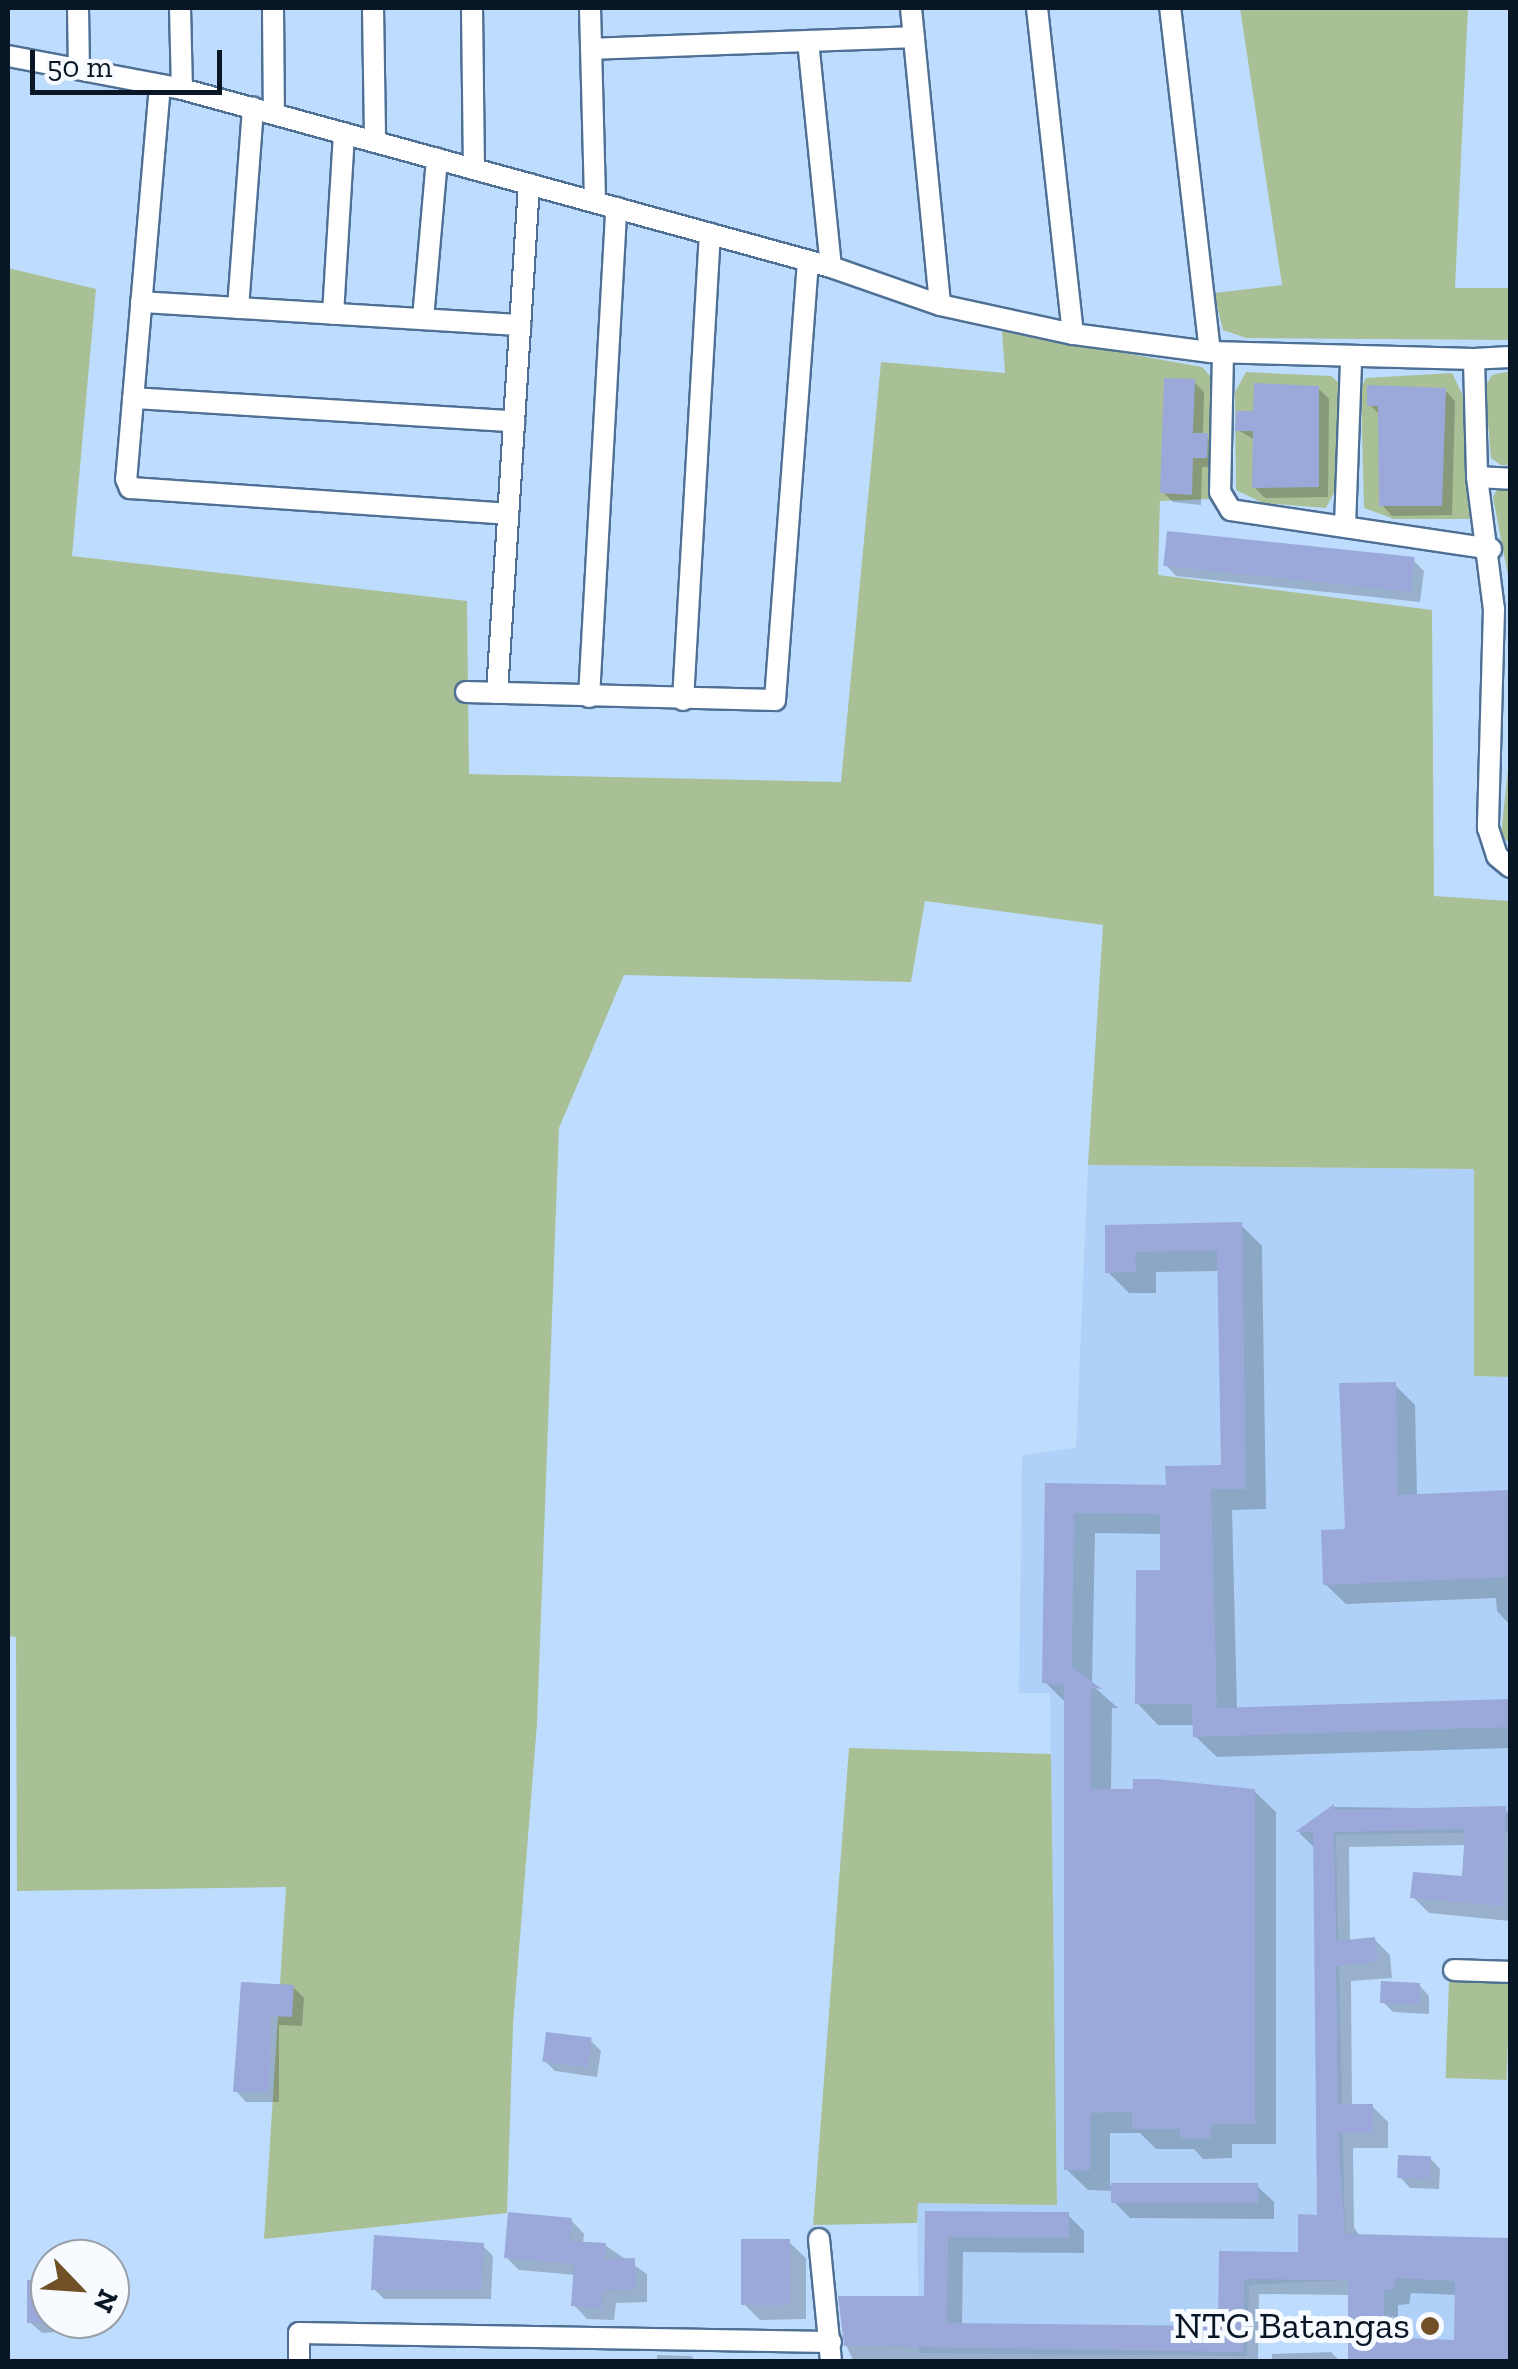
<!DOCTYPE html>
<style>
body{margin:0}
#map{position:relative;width:1518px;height:2369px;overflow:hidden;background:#beddfe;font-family:"Zilla Slab",serif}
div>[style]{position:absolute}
.built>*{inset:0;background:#b0d1f7}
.green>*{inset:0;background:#a9c096;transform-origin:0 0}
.shadow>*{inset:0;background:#0003;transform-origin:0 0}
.building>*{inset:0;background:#9aa9d9;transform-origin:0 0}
.roads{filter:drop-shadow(2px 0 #4e7095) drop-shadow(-2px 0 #4e7095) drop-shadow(0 2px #4e7095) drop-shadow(0 -2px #4e7095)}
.street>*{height:20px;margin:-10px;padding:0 10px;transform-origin:10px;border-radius:10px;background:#fff}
.dots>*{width:28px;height:28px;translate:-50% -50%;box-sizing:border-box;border:5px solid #f7fbff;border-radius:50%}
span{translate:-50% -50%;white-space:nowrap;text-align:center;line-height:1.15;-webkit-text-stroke:10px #f7fbff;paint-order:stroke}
.poi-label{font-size:38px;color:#091625}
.right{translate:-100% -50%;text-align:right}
.frame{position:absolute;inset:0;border:10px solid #091625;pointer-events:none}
.north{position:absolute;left:30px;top:2239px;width:100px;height:100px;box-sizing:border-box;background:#f7fbff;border:2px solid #989fa8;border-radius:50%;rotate:115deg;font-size:28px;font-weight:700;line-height:40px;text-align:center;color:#091625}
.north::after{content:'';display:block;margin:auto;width:35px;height:45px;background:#715027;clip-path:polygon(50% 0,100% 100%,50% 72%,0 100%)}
.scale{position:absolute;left:30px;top:50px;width:192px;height:45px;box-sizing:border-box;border:5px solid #091625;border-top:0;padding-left:12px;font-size:30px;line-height:35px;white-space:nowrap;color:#091625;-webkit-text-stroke:8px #f7fbff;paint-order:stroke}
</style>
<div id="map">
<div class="built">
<i style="clip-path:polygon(1088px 1165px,1474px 1169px,1474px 1376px,1510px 1377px,1510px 1832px,1336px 1835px,1345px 2233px,1510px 2239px,1510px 2361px,1349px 2361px,1348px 2280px,1249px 2285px,1247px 2356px,919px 2353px,917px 2203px,1057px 2205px,1050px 1693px,1019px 1693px,1022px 1455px,1076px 1448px)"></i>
</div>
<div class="green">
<i style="clip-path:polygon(1240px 8px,1468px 8px,1455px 288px,1510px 288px,1510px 340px,1246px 338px,1223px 330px,1214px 293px,1282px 285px)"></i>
<i style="clip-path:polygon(8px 268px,96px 289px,72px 556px,467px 601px,469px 774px,841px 782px,881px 362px,1005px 373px,1002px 331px,1202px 367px,1211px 377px,1209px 499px,1160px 501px,1158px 575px,1432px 610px,1434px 896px,1510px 901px,1510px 1377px,1474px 1376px,1474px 1169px,1088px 1165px,1103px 925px,925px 901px,911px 982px,624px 975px,559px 1128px,537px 1724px,513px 2025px,507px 2213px,264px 2239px,286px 1887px,17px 1891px,16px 1637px,8px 1636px)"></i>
<i style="clip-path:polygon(1510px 371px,1510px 465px,1501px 465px,1491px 458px,1485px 387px,1492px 375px)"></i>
<i style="clip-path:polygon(1246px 372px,1331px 376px,1339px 383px,1337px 487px,1326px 508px,1263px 503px,1236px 490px,1235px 392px)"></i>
<i style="clip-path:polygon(1452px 373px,1465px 400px,1470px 519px,1394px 519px,1364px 508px,1361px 388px,1366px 378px)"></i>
<i style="clip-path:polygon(1498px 488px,1510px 488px,1510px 586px,1493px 497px)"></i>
<i style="clip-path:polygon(1510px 750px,1510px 844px,1501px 835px)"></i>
<i style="clip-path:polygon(849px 1748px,1051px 1754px,1057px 2205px,918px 2203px,917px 2223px,813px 2225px)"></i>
<i style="left:1449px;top:1981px;width:61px;height:97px;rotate:2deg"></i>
</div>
<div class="shadow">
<i style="clip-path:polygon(1194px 382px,1204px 392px,1203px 435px,1217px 446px,1216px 467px,1202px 467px,1201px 505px,1173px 502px,1163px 492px)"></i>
<i style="clip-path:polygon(1318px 388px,1329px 399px,1328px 497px,1265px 498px,1254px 487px,1255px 440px,1238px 430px,1256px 413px)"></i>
<i style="clip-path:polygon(1445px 390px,1455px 401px,1452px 515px,1392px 516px,1382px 505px,1381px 416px,1370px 405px)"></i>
<i style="clip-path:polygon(1414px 561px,1424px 571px,1420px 602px,1176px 576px,1166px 565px)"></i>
<i style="clip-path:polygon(1241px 1225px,1262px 1246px,1266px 1509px,1232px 1510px,1237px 1710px,1510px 1701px,1510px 1748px,1217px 1757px,1195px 1736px,1195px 1725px,1158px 1725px,1137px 1703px,1163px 1573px,1162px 1534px,1095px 1533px,1092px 1685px,1118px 1708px,1112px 1708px,1111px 1791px,1254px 1791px,1276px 1812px,1276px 2144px,1232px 2144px,1232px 2158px,1203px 2159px,1194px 2149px,1156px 2149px,1140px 2133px,1110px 2133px,1110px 2186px,1257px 2186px,1274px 2202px,1274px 2219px,1130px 2218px,1114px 2202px,1114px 2191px,1088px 2190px,1066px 2169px,1067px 1704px,1045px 1682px,1048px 1486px,1168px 1487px,1223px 1467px,1220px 1271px,1156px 1272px,1156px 1293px,1129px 1293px,1108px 1272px,1107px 1228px)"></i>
<i style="clip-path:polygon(1394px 1384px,1415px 1405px,1417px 1496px,1510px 1493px,1510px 1625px,1497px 1611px,1496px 1598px,1346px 1604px,1325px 1584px)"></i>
<i style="clip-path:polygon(evenodd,1334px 1807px,1505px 1809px,1510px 1815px,1510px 1921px,1429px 1913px,1413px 1897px,1465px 1878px,1467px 1845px,1349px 1847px,1350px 1942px,1374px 1939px,1390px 1955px,1392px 1978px,1351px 1981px,1352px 2107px,1372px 2106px,1388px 2122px,1388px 2148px,1353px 2148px,1354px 2227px,1360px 2237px,1510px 2240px,1510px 2362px,1351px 2362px,1351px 2295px,1259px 2294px,1258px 2362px,854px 2362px,846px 2345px,926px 2298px,928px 2213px,1068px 2215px,1084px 2231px,1084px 2253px,963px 2252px,962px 2326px,1220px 2329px,1221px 2254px,1300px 2254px,1320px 2217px,1314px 1847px,1299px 1833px,1334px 1807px,1411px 2293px,1457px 2295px,1457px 2342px,1398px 2340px,1398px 2305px,1409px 2304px,1411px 2293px)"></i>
<i style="clip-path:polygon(243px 1985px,293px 1987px,304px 1998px,302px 2026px,279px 2025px,279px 2102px,246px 2102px,236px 2091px)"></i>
<i style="clip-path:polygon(1419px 1985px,1429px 1996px,1429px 2014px,1393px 2012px,1383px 2002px)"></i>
<i style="clip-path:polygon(590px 2040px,601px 2051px,597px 2077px,555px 2071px,545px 2061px)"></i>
<i style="clip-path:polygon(1430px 2158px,1440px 2169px,1439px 2189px,1410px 2188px,1400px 2177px)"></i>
<i style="clip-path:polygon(571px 2220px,584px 2234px,583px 2244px,605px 2245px,647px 2274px,647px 2302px,616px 2303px,614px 2320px,587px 2319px,574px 2305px,576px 2275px,519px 2270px,506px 2257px)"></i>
<i style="clip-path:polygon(789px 2242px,806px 2258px,806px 2319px,760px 2320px,744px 2304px)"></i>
<i style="clip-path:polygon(483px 2246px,493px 2256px,491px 2299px,384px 2299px,374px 2289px)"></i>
<i style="clip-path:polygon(50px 2282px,50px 2319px,70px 2319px,71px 2331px,42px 2333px,31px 2323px)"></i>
<i style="clip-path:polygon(1331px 2352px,1341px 2362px,1272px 2362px,1272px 2354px)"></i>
<i style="clip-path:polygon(657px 2355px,691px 2356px,697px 2362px,657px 2362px)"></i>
<i style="left:467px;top:2360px;width:54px;height:2px"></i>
</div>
<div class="building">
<i style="clip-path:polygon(1164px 378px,1195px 379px,1193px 433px,1208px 433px,1207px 458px,1193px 458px,1192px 495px,1160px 493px)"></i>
<i style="clip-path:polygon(1254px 383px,1319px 386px,1319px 487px,1252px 488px,1253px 431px,1235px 431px,1236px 411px,1253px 411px)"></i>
<i style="clip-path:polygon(1367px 385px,1446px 388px,1442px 506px,1379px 506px,1378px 406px,1367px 406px)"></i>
<i style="left:1167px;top:531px;width:249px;height:35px;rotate:6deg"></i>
<i style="clip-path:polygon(1242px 1222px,1246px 1489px,1211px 1489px,1217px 1708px,1510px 1699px,1510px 1727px,1193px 1737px,1192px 1704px,1135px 1704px,1136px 1570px,1160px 1570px,1160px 1514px,1074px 1513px,1072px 1667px,1102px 1689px,1091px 1688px,1091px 1789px,1133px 1789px,1133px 1779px,1156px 1779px,1255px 1789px,1255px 2124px,1211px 2124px,1211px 2138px,1180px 2138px,1180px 2129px,1132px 2129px,1132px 2112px,1090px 2113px,1090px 2170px,1064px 2170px,1064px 1685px,1042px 1683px,1045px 1483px,1166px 1485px,1165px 1466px,1221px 1465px,1217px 1250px,1135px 1252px,1136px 1272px,1105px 1273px,1105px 1225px)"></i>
<i style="clip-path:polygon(1396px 1382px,1398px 1495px,1510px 1490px,1510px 1577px,1323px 1585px,1321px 1530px,1345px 1529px,1339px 1383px)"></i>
<i style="clip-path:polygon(evenodd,1334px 1804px,1334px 1810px,1506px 1806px,1503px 1906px,1410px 1898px,1413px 1872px,1462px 1876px,1465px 1829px,1334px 1832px,1336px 1941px,1375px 1937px,1378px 1962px,1336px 1966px,1338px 2104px,1373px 2104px,1373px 2133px,1338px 2133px,1345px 2234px,1510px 2238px,1510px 2362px,1348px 2362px,1348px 2280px,1244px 2279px,1243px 2352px,844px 2346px,838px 2296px,924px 2296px,925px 2211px,1069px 2212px,1069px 2238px,948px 2237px,947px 2323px,1218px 2326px,1219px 2251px,1298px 2252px,1298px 2214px,1317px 2215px,1313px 1832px,1295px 1832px,1334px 1804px,1396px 2278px,1455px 2281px,1454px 2340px,1384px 2337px,1384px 2290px,1394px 2289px,1396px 2278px)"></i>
<i style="left:1381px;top:1981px;width:39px;height:22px;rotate:3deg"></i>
<i style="clip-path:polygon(241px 1982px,294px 1985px,292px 2017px,270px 2016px,269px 2092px,233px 2092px)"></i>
<i style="left:546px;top:2032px;width:46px;height:30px;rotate:7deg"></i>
<i style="left:1398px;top:2155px;width:33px;height:23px;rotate:2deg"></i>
<i style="left:1111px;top:2183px;width:147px;height:20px"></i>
<i style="clip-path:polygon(508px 2212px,572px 2218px,570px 2241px,606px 2243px,605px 2259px,635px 2258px,635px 2290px,603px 2291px,602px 2308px,571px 2306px,574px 2264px,504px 2258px)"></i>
<i style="clip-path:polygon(374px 2235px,484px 2243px,481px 2290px,371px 2290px)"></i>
<i style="left:741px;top:2239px;width:49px;height:66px"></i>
<i style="left:50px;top:2280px;width:43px;height:23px;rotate:90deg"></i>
</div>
<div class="roads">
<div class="street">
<i style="left:78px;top:8px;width:61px;rotate:89.1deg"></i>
<i style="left:180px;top:8px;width:81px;rotate:88.6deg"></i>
<i style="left:273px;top:8px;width:106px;rotate:89.5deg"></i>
<i style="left:373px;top:8px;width:134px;rotate:89.1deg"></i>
<i style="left:472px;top:8px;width:161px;rotate:89.3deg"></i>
<i style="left:590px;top:8px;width:194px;rotate:88.5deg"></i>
<i style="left:911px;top:8px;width:298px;rotate:84.4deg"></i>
<i style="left:1037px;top:8px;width:328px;rotate:83.7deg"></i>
<i style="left:808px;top:41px;width:227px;rotate:84.2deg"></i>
<i style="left:591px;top:49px;width:323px;rotate:-2.1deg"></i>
<i style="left:8px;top:56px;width:177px;rotate:10.7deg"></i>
<i style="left:182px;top:89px;width:673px;rotate:15.34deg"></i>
<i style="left:831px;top:267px;width:115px;rotate:19.2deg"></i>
<i style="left:940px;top:305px;width:136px;rotate:12.3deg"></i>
<i style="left:1073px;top:334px;width:138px;rotate:7.5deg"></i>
<i style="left:1210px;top:352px;width:346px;rotate:-96.6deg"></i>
<i style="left:160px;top:85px;width:395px;rotate:94.9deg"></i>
<i style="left:126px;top:479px;width:10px;rotate:66deg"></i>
<i style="left:130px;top:488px;width:379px;rotate:3.9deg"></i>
<i style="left:141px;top:302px;width:380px;rotate:3.5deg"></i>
<i style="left:238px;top:308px;width:201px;rotate:-85.7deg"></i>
<i style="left:333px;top:314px;width:181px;rotate:-86.5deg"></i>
<i style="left:423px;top:319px;width:161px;rotate:-85deg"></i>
<i style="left:1211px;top:352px;width:263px;rotate:1.5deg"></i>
<i style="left:1223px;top:353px;width:139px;rotate:91.2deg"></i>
<i style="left:1220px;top:492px;width:21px;rotate:59deg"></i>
<i style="left:1231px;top:510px;width:263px;rotate:8.5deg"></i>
<i style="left:1510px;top:357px;width:36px;rotate:177deg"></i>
<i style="left:1474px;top:359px;width:118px;rotate:88.5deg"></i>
<i style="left:1477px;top:477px;width:133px;rotate:82.7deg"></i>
<i style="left:1494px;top:609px;width:219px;rotate:91.6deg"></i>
<i style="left:1488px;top:828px;width:29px;rotate:72deg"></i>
<i style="left:1497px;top:856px;width:17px;rotate:40deg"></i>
<i style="left:133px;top:398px;width:382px;rotate:3.5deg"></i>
<i style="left:1477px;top:477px;width:33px;rotate:3deg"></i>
<i style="left:1345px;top:526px;width:167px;rotate:-87.9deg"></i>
<i style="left:466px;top:692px;width:309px;rotate:1.5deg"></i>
<i style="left:775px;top:700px;width:440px;rotate:-85.7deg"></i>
<i style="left:497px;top:693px;width:510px;rotate:-86.4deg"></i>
<i style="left:589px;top:697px;width:490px;rotate:-86.8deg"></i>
<i style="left:683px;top:700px;width:467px;rotate:-86.7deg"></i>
<i style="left:1454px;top:1970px;width:56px;rotate:2deg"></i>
<i style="left:819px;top:2239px;width:124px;rotate:84.4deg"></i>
<i style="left:299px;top:2362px;width:29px;rotate:-90deg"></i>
<i style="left:299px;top:2333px;width:532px;rotate:0.97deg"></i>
</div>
</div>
<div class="dots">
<i style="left:1430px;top:2326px;background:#715027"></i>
</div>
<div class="poi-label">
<span class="right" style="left:1410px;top:2326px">NTC Batangas</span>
</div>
<div class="frame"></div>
<div class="north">N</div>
<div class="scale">50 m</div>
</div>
